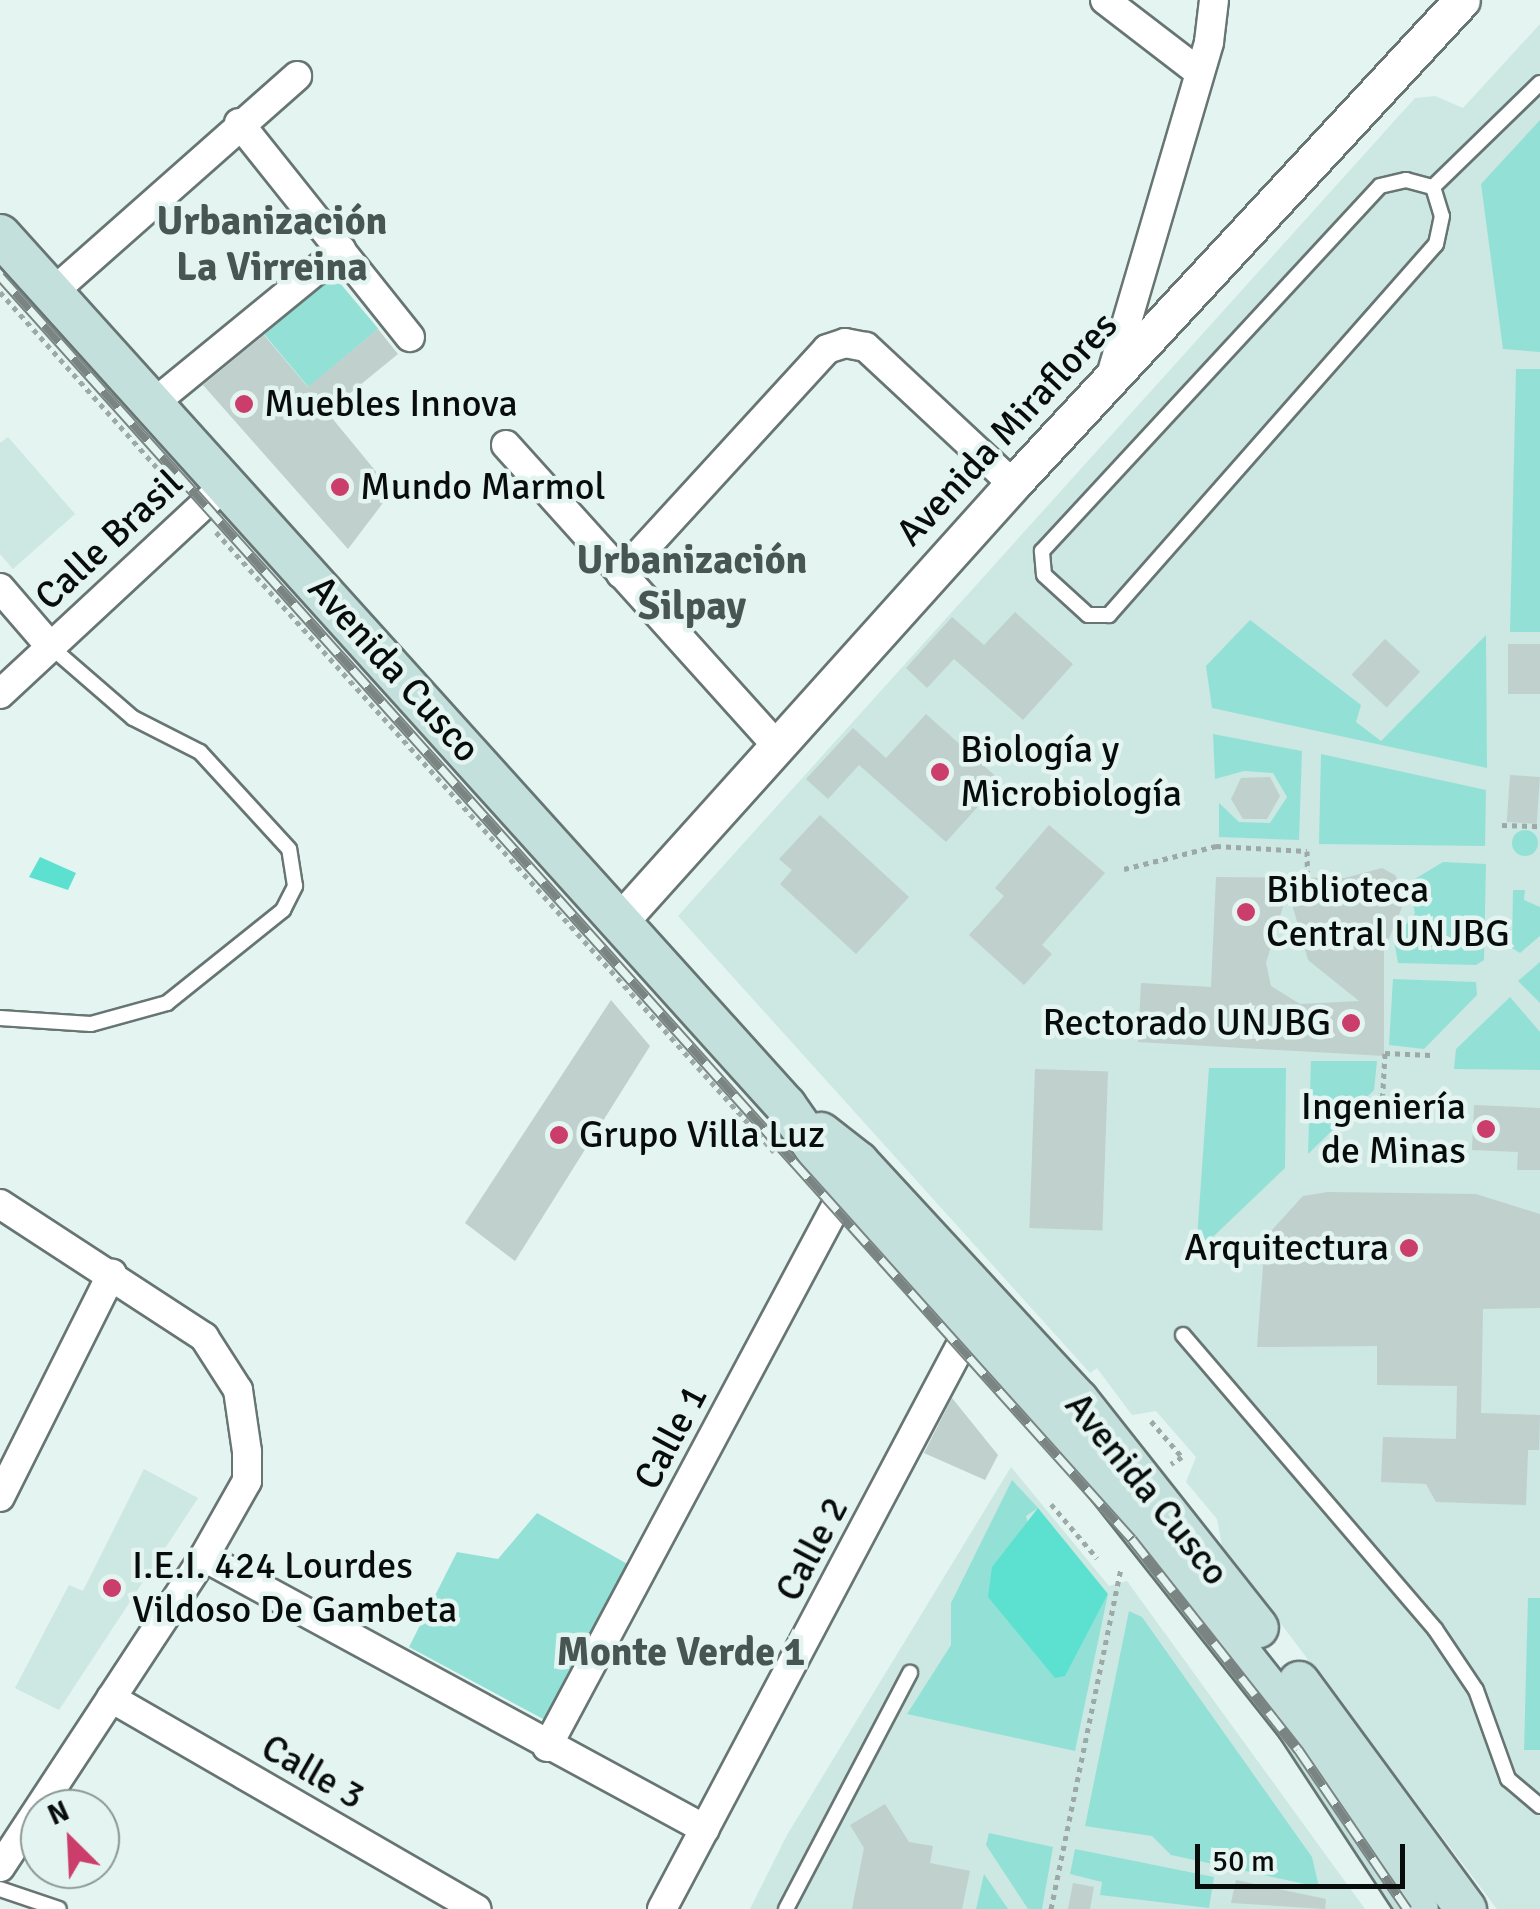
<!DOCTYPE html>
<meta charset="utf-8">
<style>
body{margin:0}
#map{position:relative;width:1540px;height:1909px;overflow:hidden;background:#e3f4f1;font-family:Signika,sans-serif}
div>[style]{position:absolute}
.built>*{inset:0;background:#cde7e2}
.green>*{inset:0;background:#93e1d6;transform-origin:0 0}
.round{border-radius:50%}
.water>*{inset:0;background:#5ce1d1}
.building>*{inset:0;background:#bfd0cd;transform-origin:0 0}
.path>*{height:5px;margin-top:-2.5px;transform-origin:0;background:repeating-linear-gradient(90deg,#9ca9a7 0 5px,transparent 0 10px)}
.roads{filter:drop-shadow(2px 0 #677573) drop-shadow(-2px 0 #677573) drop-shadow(0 2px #677573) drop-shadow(0 -2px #677573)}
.service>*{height:14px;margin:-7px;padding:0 7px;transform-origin:7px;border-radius:7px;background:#fff}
.minor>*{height:28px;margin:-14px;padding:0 14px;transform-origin:14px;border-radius:14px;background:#fff}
.tertiary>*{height:35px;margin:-17.5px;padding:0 17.5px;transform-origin:17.5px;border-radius:17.5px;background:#fff}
.secondary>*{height:40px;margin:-20px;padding:0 20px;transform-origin:20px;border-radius:20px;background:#c3e0dd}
.rail>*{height:11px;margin-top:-5.5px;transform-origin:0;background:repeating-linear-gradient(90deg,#e3f4f1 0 22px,#7a8583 0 44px);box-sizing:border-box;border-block:2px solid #7a8583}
.dots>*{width:28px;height:28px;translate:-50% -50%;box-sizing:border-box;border:5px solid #e3f4f1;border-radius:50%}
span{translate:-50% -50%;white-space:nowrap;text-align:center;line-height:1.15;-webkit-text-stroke:9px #e3f4f1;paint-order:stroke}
.poi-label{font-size:38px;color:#080d0c}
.left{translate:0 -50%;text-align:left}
.right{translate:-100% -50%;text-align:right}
.street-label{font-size:38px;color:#080d0c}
.neighbourhood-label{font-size:40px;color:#475553;font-weight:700}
.north{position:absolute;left:20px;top:1789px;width:100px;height:100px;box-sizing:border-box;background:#e3f4f1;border:2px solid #8b9895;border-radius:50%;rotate:336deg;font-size:28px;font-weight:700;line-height:40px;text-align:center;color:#080d0c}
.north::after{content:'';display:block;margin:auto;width:35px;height:45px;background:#cb3e6c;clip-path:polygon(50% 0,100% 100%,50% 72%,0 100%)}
.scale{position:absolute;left:1195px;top:1844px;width:210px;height:45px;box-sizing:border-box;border:5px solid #080d0c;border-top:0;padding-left:12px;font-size:30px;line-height:35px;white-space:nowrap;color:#080d0c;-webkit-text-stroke:8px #e3f4f1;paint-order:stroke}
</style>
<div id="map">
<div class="built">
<i style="clip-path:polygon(1540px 24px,1540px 1909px,1497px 1909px,1222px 1546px,1217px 1519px,1186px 1482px,1196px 1457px,1156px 1411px,1132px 1415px,1097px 1368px,1090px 1373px,678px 916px,1415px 98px,1435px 96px,1463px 108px)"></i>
<i style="clip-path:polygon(8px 437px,75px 514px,13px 569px,0 554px,0 443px)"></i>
<i style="clip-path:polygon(1011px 1467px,1109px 1586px,1127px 1581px,1365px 1909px,750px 1909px,787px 1835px)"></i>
<i style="clip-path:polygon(144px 1469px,198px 1498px,59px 1710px,15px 1688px,69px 1585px,83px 1591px)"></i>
</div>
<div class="green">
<i style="clip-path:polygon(1540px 120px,1540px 352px,1503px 349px,1481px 184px)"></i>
<i style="left:334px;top:276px;width:69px;height:91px;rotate:50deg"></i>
<i style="clip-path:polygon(1516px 369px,1540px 369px,1540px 632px,1510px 632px)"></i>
<i style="clip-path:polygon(1250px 620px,1361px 705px,1356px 722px,1381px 741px,1486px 635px,1487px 768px,1212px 708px,1206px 666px)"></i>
<i style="clip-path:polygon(1213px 734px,1302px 751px,1299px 840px,1219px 837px,1219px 803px,1239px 822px,1270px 823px,1287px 797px,1273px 773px,1244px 771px,1215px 779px)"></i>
<i style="clip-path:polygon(1321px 754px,1486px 790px,1485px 846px,1319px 844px)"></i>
<i class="round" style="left:1512px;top:830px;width:26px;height:26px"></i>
<i style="clip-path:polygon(1443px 862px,1486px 864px,1484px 960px,1476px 965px,1398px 963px,1394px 940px,1415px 913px,1408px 883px)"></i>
<i style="clip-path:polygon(1513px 890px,1525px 890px,1524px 900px,1540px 907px,1540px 936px,1520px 953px,1512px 948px)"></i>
<i style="clip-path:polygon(1540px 962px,1540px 1003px,1518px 981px)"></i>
<i style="clip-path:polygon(1393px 979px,1476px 982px,1477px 995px,1424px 1049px,1389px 1045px)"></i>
<i style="clip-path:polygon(1510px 997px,1540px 1032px,1540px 1070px,1454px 1069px,1456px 1049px)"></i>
<i style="clip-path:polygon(1311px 1061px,1377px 1061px,1374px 1090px,1308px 1154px)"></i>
<i style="clip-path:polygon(1209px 1068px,1286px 1068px,1285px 1168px,1196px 1253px)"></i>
<i style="clip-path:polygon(1012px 1480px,1038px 1508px,1026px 1516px,1065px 1675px,1108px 1594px,1075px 1751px,907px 1714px,951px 1645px,951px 1603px)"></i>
<i style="clip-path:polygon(537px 1513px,631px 1566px,545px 1720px,409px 1647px,457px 1552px,498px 1559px)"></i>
<i style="clip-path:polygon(1528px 1598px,1540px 1598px,1540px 1750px,1524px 1750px)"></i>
<i style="clip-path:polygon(1129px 1611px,1142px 1617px,1312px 1857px,1319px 1887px,1171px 1855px,1152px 1836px,1085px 1826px)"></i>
<i style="clip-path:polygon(989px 1833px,1053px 1847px,1042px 1909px,1028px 1909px,986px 1845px)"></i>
<i style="clip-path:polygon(1075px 1849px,1214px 1877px,1209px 1908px,1100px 1895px,1102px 1882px,1070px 1874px)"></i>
<i style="clip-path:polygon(984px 1874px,1008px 1909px,976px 1909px)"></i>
</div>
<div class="water">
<i style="clip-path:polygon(40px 857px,76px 873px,68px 890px,29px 877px)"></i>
<i style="clip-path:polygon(1038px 1508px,1108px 1594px,1065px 1676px,1055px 1678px,988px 1597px,992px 1567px)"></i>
</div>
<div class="building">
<i style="clip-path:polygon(378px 329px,398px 354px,327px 412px,392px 491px,348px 549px,203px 385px,264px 335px,308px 387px)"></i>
<i style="clip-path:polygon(1015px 612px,1073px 664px,1023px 720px,954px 659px,927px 688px,906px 668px,952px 617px,984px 645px)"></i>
<i style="left:1385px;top:639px;width:48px;height:49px;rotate:43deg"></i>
<i style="left:1508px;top:644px;width:32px;height:50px"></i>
<i style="clip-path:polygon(926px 714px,1001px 781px,946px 842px,859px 765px,828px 799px,806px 779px,853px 728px,886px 758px)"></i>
<i style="left:1510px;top:775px;width:30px;height:47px;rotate:4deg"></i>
<i style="clip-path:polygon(1270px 777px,1280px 796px,1267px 819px,1243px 819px,1231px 799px,1241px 778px)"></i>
<i style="clip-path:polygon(820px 815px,909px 897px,856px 954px,780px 884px,792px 870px,779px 859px)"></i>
<i style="clip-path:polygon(1049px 825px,1105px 873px,1042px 945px,1052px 954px,1024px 985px,969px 935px,1004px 896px,995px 888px)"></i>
<i style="clip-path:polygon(evenodd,1382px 868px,1395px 875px,1406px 898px,1384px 950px,1384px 1056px,1138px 1042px,1141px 983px,1211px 987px,1216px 877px,1345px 878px,1382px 868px,1288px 890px,1308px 960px,1359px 1001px,1300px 1004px,1271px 986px,1266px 963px,1288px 890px)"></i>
<i style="clip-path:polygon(611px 1000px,650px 1046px,515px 1261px,465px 1223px)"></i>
<i style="left:1035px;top:1069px;width:73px;height:159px;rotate:2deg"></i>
<i style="clip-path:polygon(1474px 1105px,1540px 1108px,1540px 1170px,1517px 1170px,1518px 1152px,1472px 1150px)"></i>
<i style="clip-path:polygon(1328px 1192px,1476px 1194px,1540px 1214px,1540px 1308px,1483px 1309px,1481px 1413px,1540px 1415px,1539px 1450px,1528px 1450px,1526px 1505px,1436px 1502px,1426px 1484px,1381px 1482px,1383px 1437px,1456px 1439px,1457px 1386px,1377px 1385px,1377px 1346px,1257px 1347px,1263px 1266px,1272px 1230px,1303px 1196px)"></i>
<i style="clip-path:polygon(952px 1398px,998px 1455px,985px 1480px,924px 1453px)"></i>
<i style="clip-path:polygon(885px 1804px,909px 1842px,933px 1846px,930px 1863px,970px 1871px,962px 1909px,852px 1909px,864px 1848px,850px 1825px)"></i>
<i style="clip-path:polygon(1236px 1880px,1326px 1899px,1325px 1909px,1231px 1903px)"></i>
<i style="clip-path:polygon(1073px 1883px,1094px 1887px,1090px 1909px,1068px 1909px)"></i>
</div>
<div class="path">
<i style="left:0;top:292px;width:267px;rotate:48.2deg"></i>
<i style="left:216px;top:532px;width:834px;rotate:48.01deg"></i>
<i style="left:1502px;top:825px;width:38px;rotate:2deg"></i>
<i style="left:1124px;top:869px;width:95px;rotate:-14deg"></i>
<i style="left:1216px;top:846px;width:91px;rotate:3.1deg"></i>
<i style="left:1307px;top:851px;width:52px;rotate:88.9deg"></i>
<i style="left:1382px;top:1108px;width:55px;rotate:-86.9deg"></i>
<i style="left:1385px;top:1053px;width:46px;rotate:2.5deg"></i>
<i style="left:1151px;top:1421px;width:48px;rotate:49.3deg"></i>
<i style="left:1182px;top:1457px;width:13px;rotate:148deg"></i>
<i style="left:1051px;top:1504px;width:71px;rotate:49.6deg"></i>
<i style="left:1051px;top:1909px;width:349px;rotate:-78.4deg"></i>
</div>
<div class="roads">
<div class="service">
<i style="left:1406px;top:180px;width:28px;rotate:15deg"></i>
<i style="left:1433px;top:187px;width:30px;rotate:73deg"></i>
<i style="left:1442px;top:216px;width:29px;rotate:102deg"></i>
<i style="left:1436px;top:244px;width:495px;rotate:131.4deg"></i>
<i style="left:1109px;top:615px;width:21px;rotate:180deg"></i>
<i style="left:1088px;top:615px;width:59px;rotate:-137.7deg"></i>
<i style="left:1044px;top:575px;width:24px;rotate:-95deg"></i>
<i style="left:1042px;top:551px;width:497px;rotate:-47.2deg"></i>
<i style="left:1380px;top:186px;width:27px;rotate:-13deg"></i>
<i style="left:1433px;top:187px;width:149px;rotate:-44.2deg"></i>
<i style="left:0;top:1018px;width:91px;rotate:3.8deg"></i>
<i style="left:91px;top:1024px;width:79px;rotate:-15.4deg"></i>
<i style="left:167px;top:1003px;width:149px;rotate:-38.7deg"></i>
<i style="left:283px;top:910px;width:27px;rotate:-63deg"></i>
<i style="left:295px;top:886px;width:37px;rotate:-99deg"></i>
<i style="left:289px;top:849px;width:132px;rotate:-132.5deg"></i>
<i style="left:200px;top:752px;width:75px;rotate:-153.1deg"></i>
<i style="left:133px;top:718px;width:110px;rotate:-139.1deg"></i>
<i style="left:1183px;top:1335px;width:387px;rotate:49.4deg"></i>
<i style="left:1435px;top:1629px;width:73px;rotate:56.1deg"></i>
<i style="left:1476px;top:1690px;width:95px;rotate:70.2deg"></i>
<i style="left:1508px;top:1779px;width:42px;rotate:40.2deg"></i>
<i style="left:0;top:1889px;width:62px;rotate:18.7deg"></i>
<i style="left:786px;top:1909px;width:267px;rotate:-62.3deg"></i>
</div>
<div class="minor">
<i style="left:1105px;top:0;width:118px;rotate:37.5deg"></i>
<i style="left:239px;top:123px;width:274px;rotate:51.4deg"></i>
<i style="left:53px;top:292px;width:326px;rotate:-41.5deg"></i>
<i style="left:1110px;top:379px;width:351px;rotate:-73.6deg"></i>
<i style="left:1209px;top:42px;width:42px;rotate:-83.2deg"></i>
<i style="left:154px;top:403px;width:242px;rotate:-39.3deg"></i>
<i style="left:506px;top:445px;width:404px;rotate:48deg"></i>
<i style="left:621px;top:574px;width:305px;rotate:-47.5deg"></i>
<i style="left:827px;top:349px;width:19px;rotate:-18deg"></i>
<i style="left:845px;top:343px;width:21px;rotate:11deg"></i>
<i style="left:866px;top:347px;width:201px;rotate:43deg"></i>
<i style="left:0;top:588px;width:77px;rotate:49.2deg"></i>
<i style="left:0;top:694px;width:310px;rotate:-42.9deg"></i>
<i style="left:0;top:1204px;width:244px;rotate:33.1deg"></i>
<i style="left:204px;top:1337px;width:63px;rotate:57.3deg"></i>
<i style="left:238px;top:1390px;width:63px;rotate:81.7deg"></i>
<i style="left:247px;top:1452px;width:29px;rotate:90deg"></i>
<i style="left:247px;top:1481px;width:87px;rotate:119.5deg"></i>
<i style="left:204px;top:1557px;width:371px;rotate:123.3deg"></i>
<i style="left:0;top:1497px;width:250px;rotate:-63.4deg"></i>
<i style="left:204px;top:1557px;width:570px;rotate:28.5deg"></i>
<i style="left:111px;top:1698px;width:422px;rotate:30deg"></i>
<i style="left:547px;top:1747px;width:643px;rotate:-61.88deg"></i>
<i style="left:662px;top:1909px;width:658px;rotate:-62.07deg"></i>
</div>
<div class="tertiary">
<i style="left:621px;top:920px;width:586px;rotate:-48.04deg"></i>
<i style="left:1013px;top:484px;width:660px;rotate:-47.15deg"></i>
</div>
<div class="secondary">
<i style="left:0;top:235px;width:1173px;rotate:47.94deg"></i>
<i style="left:786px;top:1106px;width:103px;rotate:55.2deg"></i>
<i style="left:845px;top:1191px;width:362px;rotate:48deg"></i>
<i style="left:1087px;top:1460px;width:338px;rotate:51.6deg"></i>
<i style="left:1297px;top:1725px;width:220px;rotate:56.7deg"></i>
<i style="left:821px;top:1133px;width:47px;rotate:38.1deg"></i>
<i style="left:858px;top:1162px;width:324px;rotate:47.3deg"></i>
<i style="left:1078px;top:1400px;width:290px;rotate:51.7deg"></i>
<i style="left:1299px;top:1682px;width:282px;rotate:53.7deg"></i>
</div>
</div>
<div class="rail">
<i style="left:0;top:276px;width:1696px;rotate:48.13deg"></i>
<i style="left:1132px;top:1539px;width:268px;rotate:51.7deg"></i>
<i style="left:1298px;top:1749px;width:194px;rotate:55.7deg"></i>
</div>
<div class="dots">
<i style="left:244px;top:404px;background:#cb3e6c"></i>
<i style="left:340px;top:487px;background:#cb3e6c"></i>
<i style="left:940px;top:772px;background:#cb3e6c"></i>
<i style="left:1246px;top:912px;background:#cb3e6c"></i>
<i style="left:1351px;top:1023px;background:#cb3e6c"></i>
<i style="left:1486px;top:1129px;background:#cb3e6c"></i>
<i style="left:559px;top:1135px;background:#cb3e6c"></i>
<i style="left:1409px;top:1248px;background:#cb3e6c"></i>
<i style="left:112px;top:1588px;background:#cb3e6c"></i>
</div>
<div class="poi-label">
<span class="left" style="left:264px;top:404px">Muebles Innova</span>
<span class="left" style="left:360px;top:487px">Mundo Marmol</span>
<span class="left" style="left:960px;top:772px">Biología y<br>Microbiología</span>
<span class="left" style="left:1266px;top:912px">Biblioteca<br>Central UNJBG</span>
<span class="right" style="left:1331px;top:1023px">Rectorado UNJBG</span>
<span class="right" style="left:1466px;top:1129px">Ingeniería<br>de Minas</span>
<span class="left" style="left:579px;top:1135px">Grupo Villa Luz</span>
<span class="right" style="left:1389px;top:1248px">Arquitectura</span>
<span class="left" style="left:132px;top:1588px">I.E.I. 424 Lourdes<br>Vildoso De Gambeta</span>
</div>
<div class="street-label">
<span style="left:1007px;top:429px;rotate:-47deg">Avenida Miraflores</span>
<span style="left:109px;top:540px;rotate:-43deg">Calle Brasil</span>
<span style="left:394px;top:669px;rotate:48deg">Avenida Cusco</span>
<span style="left:671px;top:1437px;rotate:-62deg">Calle 1</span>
<span style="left:1147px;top:1489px;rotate:51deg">Avenida Cusco</span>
<span style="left:812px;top:1549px;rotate:-62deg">Calle 2</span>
<span style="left:313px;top:1772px;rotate:30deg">Calle 3</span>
</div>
<div class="neighbourhood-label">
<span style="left:272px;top:244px">Urbanización<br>La Virreina</span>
<span style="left:692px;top:583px">Urbanización<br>Silpay</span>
<span style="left:681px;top:1652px">Monte Verde 1</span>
</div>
<div class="north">N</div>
<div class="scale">50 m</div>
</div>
